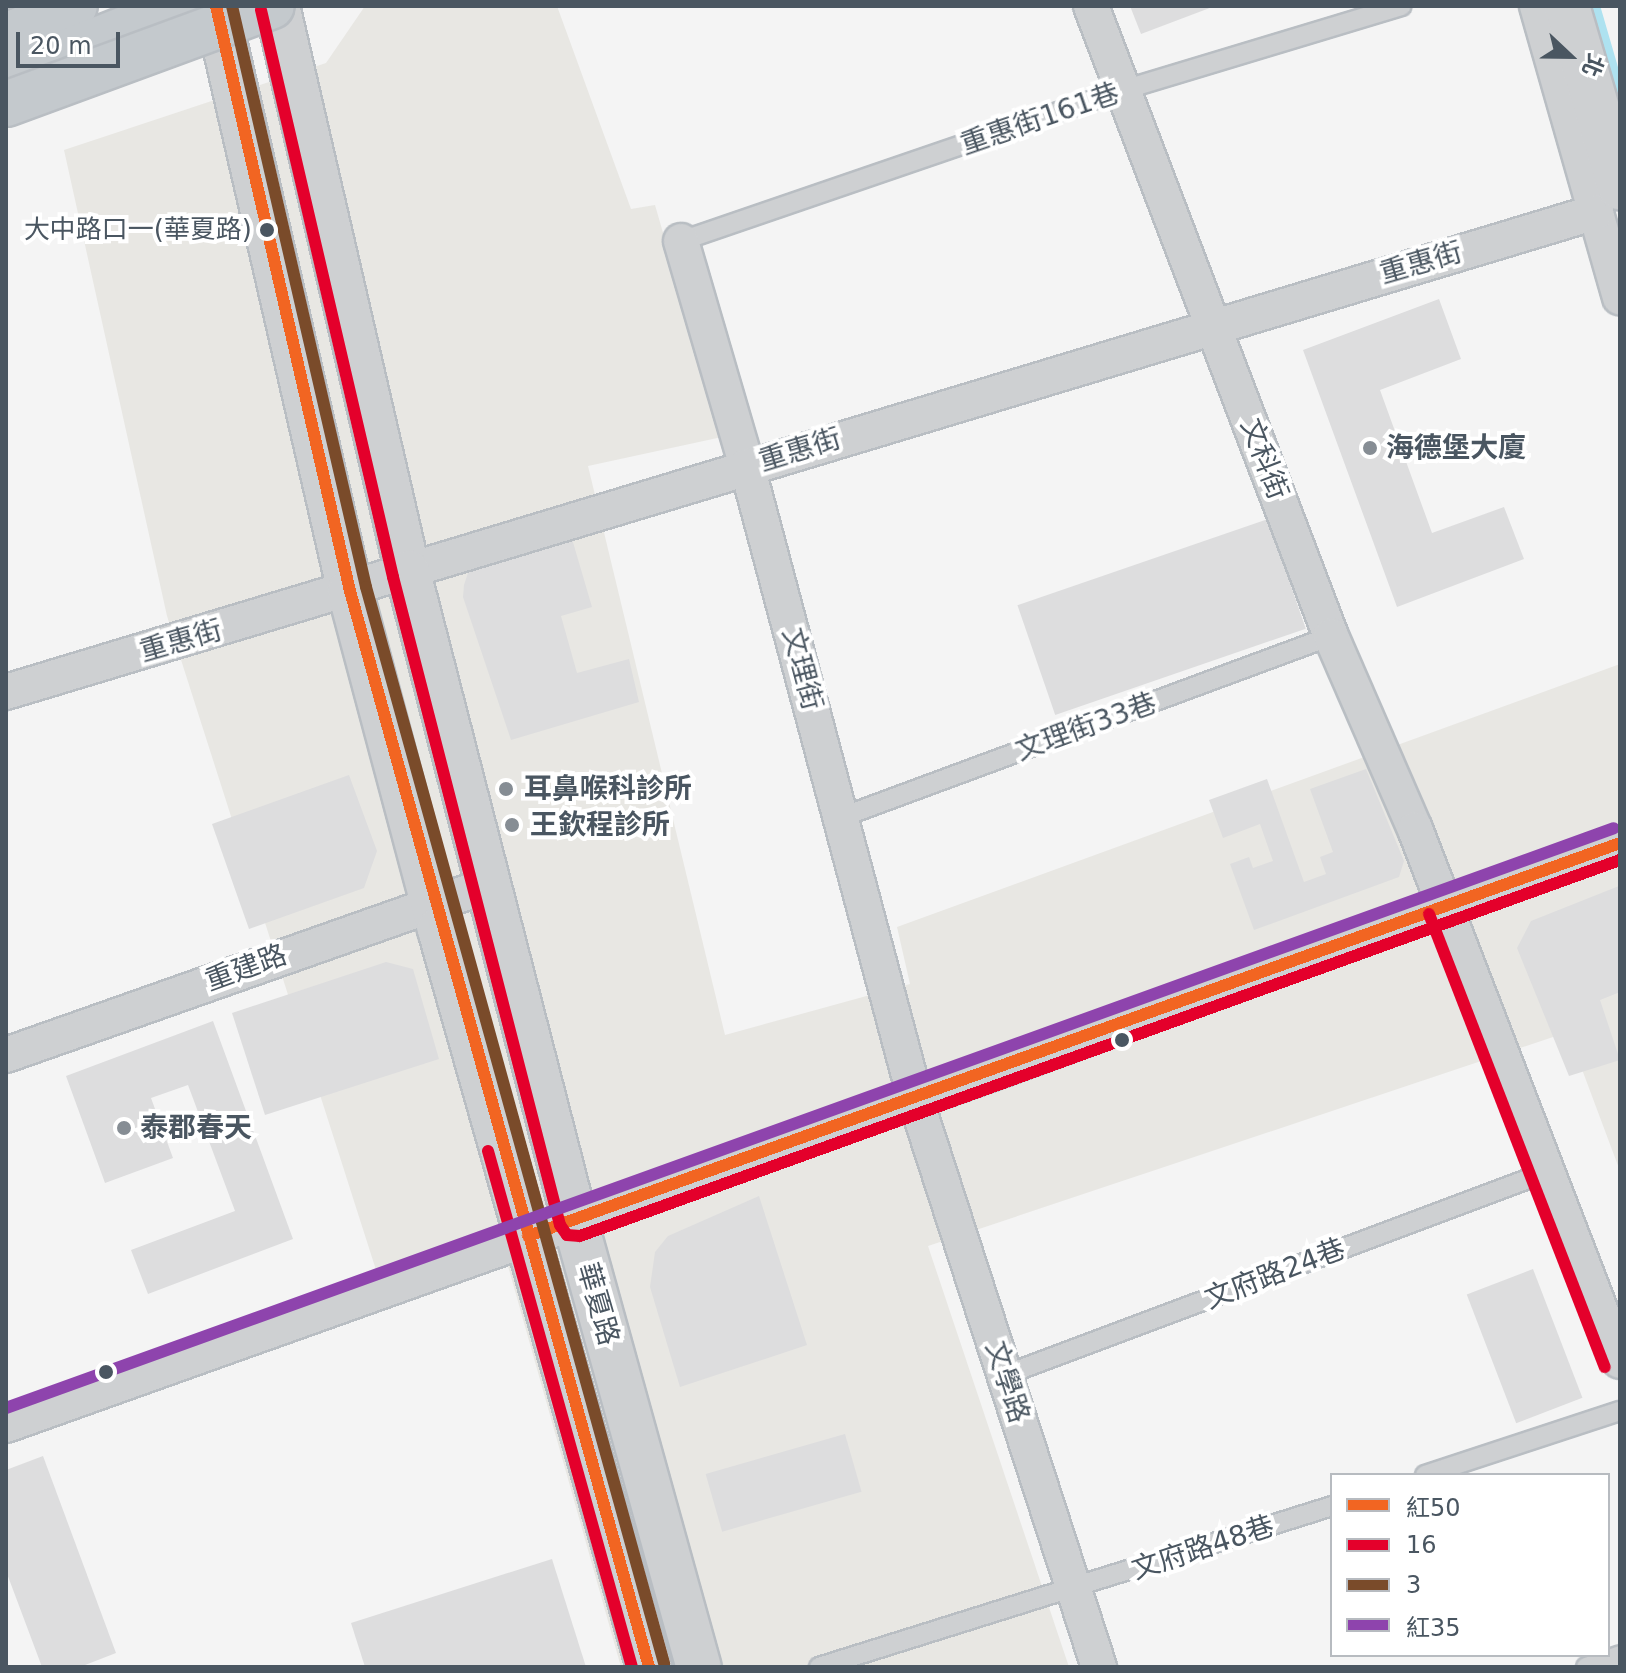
<!DOCTYPE html>
<meta charset="utf-8">
<style>
body{margin:0}
#map{position:relative;width:1626px;height:1673px;overflow:hidden;background:#f4f4f4;font-family:"DejaVu Sans","Noto Sans TC",sans-serif}
div>[style]{position:absolute}
.commercial>*{inset:0;background:#e8e7e3}
.stream>*{height:10px;margin:-5px;padding:0 5px;transform-origin:5px;border-radius:5px;background:#aee2f0}
.building>*{inset:0;background:#ddddde;transform-origin:0 0}
.roads{filter:drop-shadow(2px 0 #b9bec3) drop-shadow(-2px 0 #b9bec3) drop-shadow(0 2px #b9bec3) drop-shadow(0 -2px #b9bec3)}
.service>*{height:18px;margin:-9px;padding:0 9px;transform-origin:9px;border-radius:9px;background:#ced0d2}
.minor>*{height:34px;margin:-17px;padding:0 17px;transform-origin:17px;border-radius:17px;background:#ced0d2}
.tertiary>*{height:44px;margin:-22px;padding:0 22px;transform-origin:22px;border-radius:22px;background:#ced0d2}
.trunk>*{height:44px;margin:-22px;padding:0 22px;transform-origin:22px;border-radius:22px;background:#c4c9cd}
.bridges{filter:drop-shadow(2px 0 #b9bec3) drop-shadow(-2px 0 #b9bec3) drop-shadow(0 2px #b9bec3) drop-shadow(0 -2px #b9bec3)}
.trunk-bridge>*{height:44px;margin:-22px;padding:0 22px;transform-origin:22px;border-radius:22px;background:#c4c9cd}
.bus-1>*{height:12px;margin:-6px;padding:0 6px;transform-origin:6px;border-radius:6px;background:#f26522}
.bus-2>*{height:12px;margin:-6px;padding:0 6px;transform-origin:6px;border-radius:6px;background:#e4002b}
.bus-3>*{height:12px;margin:-6px;padding:0 6px;transform-origin:6px;border-radius:6px;background:#7a4b2a}
.bus-4>*{height:12px;margin:-6px;padding:0 6px;transform-origin:6px;border-radius:6px;background:#8e44ad}
.dots>*{width:22px;height:22px;translate:-50% -50%;box-sizing:border-box;border:4px solid #fff;border-radius:50%}
span{translate:-50% -50%;white-space:nowrap;text-align:center;line-height:1.15;-webkit-text-stroke:8px #fff;paint-order:stroke}
.bus-label{font-size:26px;color:#4a5661}
.right{translate:-100% -50%;text-align:right}
.street-label{font-size:28px;color:#4a5661}
.poi-label{font-size:28px;color:#4a5661;font-weight:700}
.left{translate:0 -50%;text-align:left}
.frame{position:absolute;inset:0;border:8px solid #4a5661;pointer-events:none}
.legend{position:absolute;left:1330px;top:1473px;width:280px;height:184px;box-sizing:border-box;background:#fff;border:2px solid #b7bbc0;margin:0;padding:10px 14px;list-style:none;font-size:24px;color:#4a5661}
.legend li{display:flex;align-items:center;gap:16px;height:40px}
.legend b{width:40px;border:2px solid #b7bbc0}
.north{position:absolute;left:1530px;top:16px;width:80px;height:80px;-webkit-text-stroke:6px #fff;paint-order:stroke;rotate:112deg;font-size:22px;font-weight:700;line-height:32px;text-align:center;color:#4a5661}
.north::after{content:'';display:block;margin:auto;width:28px;height:36px;background:#4a5661;clip-path:polygon(50% 0,100% 100%,50% 72%,0 100%)}
.scale{position:absolute;left:16px;top:32px;width:104px;height:36px;box-sizing:border-box;border:4px solid #4a5661;border-top:0;padding-left:10px;font-size:24px;line-height:28px;white-space:nowrap;color:#4a5661;-webkit-text-stroke:6px #fff;paint-order:stroke}
</style>
<div id="map">
<div class="commercial">
<i style="clip-path:polygon(365px 6px,557px 6px,631px 209px,655px 205px,722px 437px,588px 466px,725px 1035px,910px 984px,897px 927px,1620px 664px,1620px 1171px,1568px 1032px,928px 1246px,1069px 1667px,621px 1667px,497px 1227px,376px 1270px,167px 616px,64px 150px,326px 63px)"></i>
</div>
<div class="stream">
<i style="left:1595px;top:6px;width:90px;rotate:73.8deg"></i>
</div>
<div class="building">
<i style="clip-path:polygon(1130px 6px,1215px 6px,1141px 34px)"></i>
<i style="clip-path:polygon(1439px 299px,1461px 359px,1380px 390px,1432px 533px,1504px 507px,1524px 559px,1397px 607px,1303px 350px)"></i>
<i style="left:1268px;top:519px;width:116px;height:265px;rotate:71deg"></i>
<i style="clip-path:polygon(570px 532px,592px 607px,561px 616px,577px 673px,629px 659px,639px 702px,511px 740px,463px 597px,464px 585px,469px 570px,481px 561px)"></i>
<i style="clip-path:polygon(1366px 769px,1404px 861px,1399px 877px,1254px 930px,1230px 864px,1249px 857px,1253px 868px,1273px 861px,1260px 824px,1223px 838px,1209px 800px,1267px 779px,1304px 882px,1326px 874px,1320px 857px,1333px 852px,1310px 789px)"></i>
<i style="clip-path:polygon(349px 775px,377px 851px,364px 888px,249px 929px,212px 824px)"></i>
<i style="clip-path:polygon(1619px 886px,1620px 992px,1600px 1000px,1620px 1060px,1569px 1076px,1517px 948px,1531px 921px)"></i>
<i style="clip-path:polygon(386px 962px,413px 969px,439px 1059px,265px 1115px,232px 1013px)"></i>
<i style="clip-path:polygon(213px 1021px,293px 1239px,148px 1294px,131px 1250px,235px 1211px,188px 1085px,151px 1098px,173px 1158px,105px 1183px,66px 1076px)"></i>
<i style="clip-path:polygon(759px 1196px,807px 1345px,680px 1387px,650px 1287px,655px 1252px,668px 1236px)"></i>
<i style="left:1533px;top:1269px;width:138px;height:71px;rotate:69deg"></i>
<i style="left:845px;top:1434px;width:60px;height:145px;rotate:74deg"></i>
<i style="clip-path:polygon(43px 1456px,116px 1653px,80px 1667px,42px 1667px,6px 1571px,6px 1470px)"></i>
<i style="clip-path:polygon(552px 1559px,586px 1667px,365px 1667px,351px 1623px)"></i>
</div>
<div class="roads">
<div class="service">
<i style="left:681px;top:241px;width:467px;rotate:-18.9deg"></i>
<i style="left:1123px;top:90px;width:291px;rotate:-16.8deg"></i>
<i style="left:842px;top:817px;width:521px;rotate:-20.31deg"></i>
<i style="left:1005px;top:1375px;width:576px;rotate:-20.54deg"></i>
<i style="left:1425px;top:1475px;width:205px;rotate:-18.2deg"></i>
<i style="left:819px;top:1667px;width:538px;rotate:-17.42deg"></i>
<i style="left:1586px;top:1667px;width:36px;rotate:-19deg"></i>
</div>
<div class="minor">
<i style="left:1091px;top:6px;width:674px;rotate:69.15deg"></i>
<i style="left:1331px;top:636px;width:210px;rotate:66.5deg"></i>
<i style="left:1415px;top:829px;width:570px;rotate:68.93deg"></i>
<i style="left:1537px;top:6px;width:303px;rotate:74.1deg"></i>
<i style="left:681px;top:241px;width:234px;rotate:73.7deg"></i>
<i style="left:747px;top:466px;width:654px;rotate:75.11deg"></i>
<i style="left:915px;top:1098px;width:598px;rotate:72.08deg"></i>
<i style="left:6px;top:692px;width:1661px;rotate:-16.8deg"></i>
<i style="left:6px;top:1055px;width:511px;rotate:-19.43deg"></i>
<i style="left:6px;top:1425px;width:1053px;rotate:-19.64deg"></i>
<i style="left:998px;top:1071px;width:662px;rotate:-20.13deg"></i>
</div>
<div class="tertiary">
<i style="left:216px;top:6px;width:600px;rotate:77.1deg"></i>
<i style="left:350px;top:591px;width:350px;rotate:75.1deg"></i>
<i style="left:440px;top:929px;width:767px;rotate:74.19deg"></i>
<i style="left:277px;top:6px;width:582px;rotate:76.99deg"></i>
<i style="left:408px;top:573px;width:669px;rotate:75.55deg"></i>
<i style="left:575px;top:1221px;width:463px;rotate:74.5deg"></i>
<i style="left:1567px;top:6px;width:189px;rotate:73.7deg"></i>
</div>
<div class="trunk">
<i style="left:6px;top:36px;width:75px;rotate:-23.5deg"></i>
<i style="left:6px;top:76px;width:189px;rotate:-21.7deg"></i>
</div>
</div>
<div class="bridges">
<div class="trunk-bridge">
<i style="left:6px;top:104px;width:283px;rotate:-20.2deg"></i>
</div>
</div>
<div class="bus-1">
<i style="left:216px;top:6px;width:600px;rotate:77.1deg"></i>
<i style="left:350px;top:591px;width:1117px;rotate:74.47deg"></i>
<i style="left:528px;top:1236px;width:1161px;rotate:-19.79deg"></i>
</div>
<div class="bus-2">
<i style="left:261px;top:10px;width:582px;rotate:76.89deg"></i>
<i style="left:393px;top:577px;width:669px;rotate:75.55deg"></i>
<i style="left:560px;top:1225px;width:12px;rotate:55deg"></i>
<i style="left:567px;top:1235px;width:13px;rotate:4deg"></i>
<i style="left:580px;top:1236px;width:1106px;rotate:-19.88deg"></i>
<i style="left:1429px;top:914px;width:486px;rotate:68.8deg"></i>
<i style="left:488px;top:1151px;width:536px;rotate:74.41deg"></i>
</div>
<div class="bus-3">
<i style="left:232px;top:6px;width:596px;rotate:77.01deg"></i>
<i style="left:366px;top:587px;width:1117px;rotate:74.52deg"></i>
</div>
<div class="bus-4">
<i style="left:6px;top:1408px;width:1709px;rotate:-19.83deg"></i>
</div>
<div class="dots">
<i style="left:267px;top:230px;background:#4a5661"></i>
<i style="left:1370px;top:448px;background:#868d94"></i>
<i style="left:506px;top:789px;background:#868d94"></i>
<i style="left:512px;top:825px;background:#868d94"></i>
<i style="left:1122px;top:1040px;background:#4a5661"></i>
<i style="left:124px;top:1128px;background:#868d94"></i>
<i style="left:106px;top:1372px;background:#4a5661"></i>
</div>
<div class="bus-label">
<span class="right" style="left:252px;top:230px">大中路口一(華夏路)</span>
</div>
<div class="street-label">
<span style="left:1040px;top:119px;rotate:-19deg">重惠街161巷</span>
<span style="left:1421px;top:263px;rotate:-16deg">重惠街</span>
<span style="left:800px;top:450px;rotate:-17deg">重惠街</span>
<span style="left:1264px;top:459px;rotate:69deg">文科街</span>
<span style="left:181px;top:641px;rotate:-16deg">重惠街</span>
<span style="left:802px;top:669px;rotate:75deg">文理街</span>
<span style="left:1086px;top:727px;rotate:-20deg">文理街33巷</span>
<span style="left:246px;top:968px;rotate:-20deg">重建路</span>
<span style="left:1275px;top:1274px;rotate:-21deg">文府路24巷</span>
<span style="left:598px;top:1304px;rotate:74deg">華夏路</span>
<span style="left:1007px;top:1382px;rotate:72deg">文學路</span>
<span style="left:1203px;top:1548px;rotate:-18deg">文府路48巷</span>
</div>
<div class="poi-label">
<span class="left" style="left:1386px;top:448px">海德堡大廈</span>
<span class="left" style="left:524px;top:789px">耳鼻喉科診所</span>
<span class="left" style="left:530px;top:825px">王欽程診所</span>
<span class="left" style="left:140px;top:1128px">泰郡春天</span>
</div>
<div class="frame"></div>
<ul class="legend">
<li><b style="height:10px;background:#f26522"></b>紅50</li>
<li><b style="height:10px;background:#e4002b"></b>16</li>
<li><b style="height:10px;background:#7a4b2a"></b>3</li>
<li><b style="height:10px;background:#8e44ad"></b>紅35</li>
</ul>
<div class="north">北</div>
<div class="scale">20 m</div>
</div>
